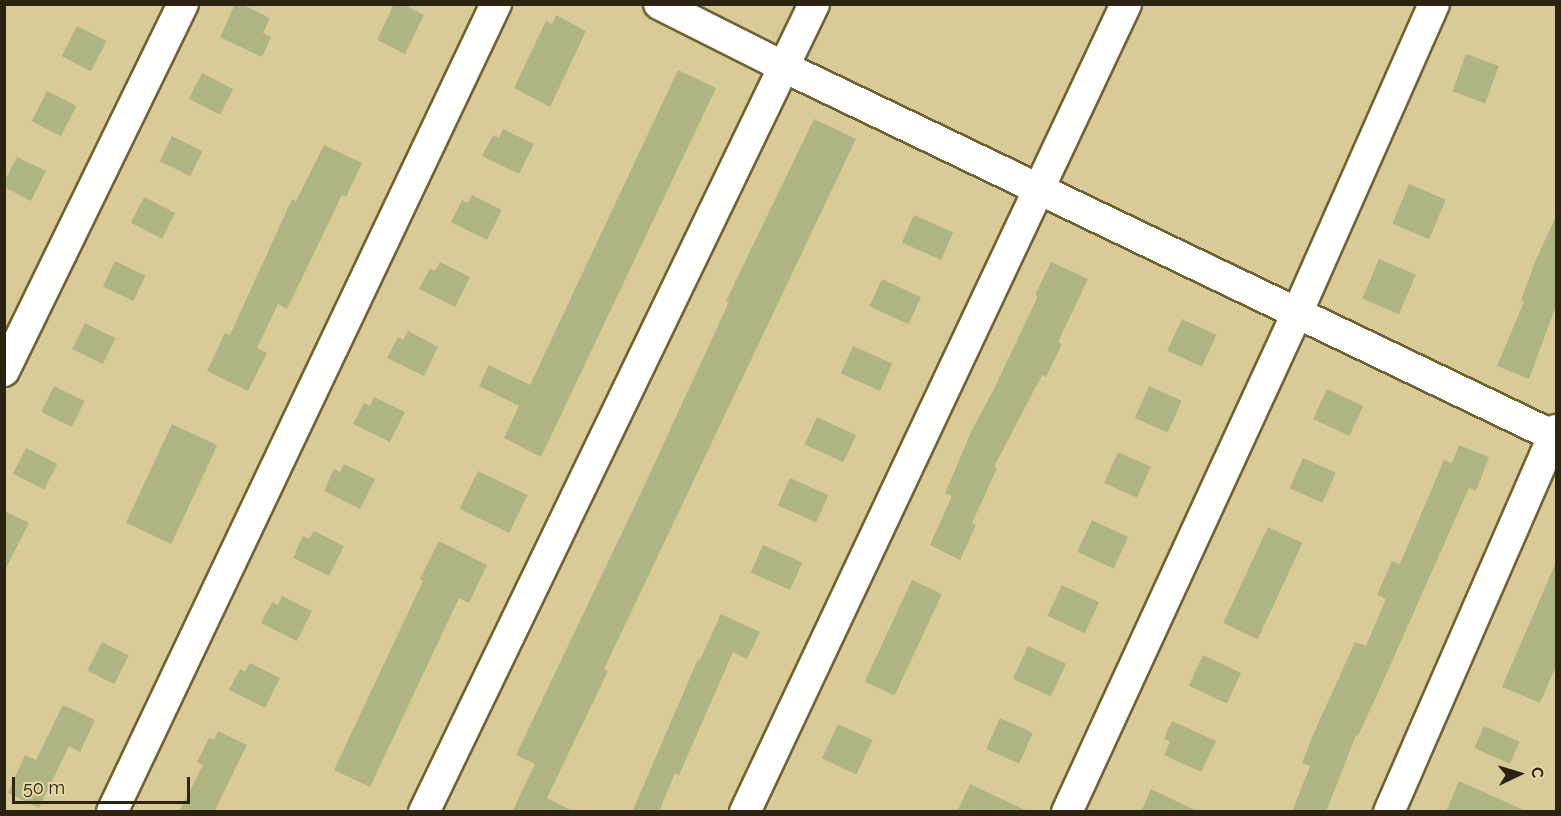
<!DOCTYPE html>
<meta charset="utf-8">
<style>
body{margin:0}
#map{position:relative;width:1561px;height:816px;overflow:hidden;background:#d9cb97;font-family:Raleway,sans-serif}
div>[style]{position:absolute}
.building>*{inset:0;background:#aeb582;transform-origin:0 0}
.roads{filter:drop-shadow(2px 0 #706333) drop-shadow(-2px 0 #706333) drop-shadow(0 2px #706333) drop-shadow(0 -2px #706333)}
.minor>*{height:30px;margin:-15px;padding:0 15px;transform-origin:15px;border-radius:15px;background:#fff}
span{translate:-50% -50%;white-space:nowrap;text-align:center;line-height:1.15;-webkit-text-stroke:4.5px #e6d8a4;paint-order:stroke}
.frame{position:absolute;inset:0;border:6px solid #2a2410;pointer-events:none}
.north{position:absolute;left:1489px;top:744px;width:60px;height:60px;-webkit-text-stroke:4px #e6d8a4;paint-order:stroke;rotate:86deg;font-size:16px;font-weight:700;line-height:24px;text-align:center;color:#2a2410}
.north::after{content:'';display:block;margin:auto;width:21px;height:27px;background:#2a2410;clip-path:polygon(50% 0,100% 100%,50% 72%,0 100%)}
.scale{position:absolute;left:12px;top:777px;width:178px;height:27px;box-sizing:border-box;border:3px solid #2a2410;border-top:0;padding-left:8px;font-size:18px;line-height:21px;white-space:nowrap;color:#2a2410;-webkit-text-stroke:4px #e6d8a4;paint-order:stroke}
</style>
<div id="map">
<div class="building">
<i style="clip-path:polygon(235px 4px,241px 4px,270px 18px,263px 33px,271px 37px,262px 57px,220px 37px)"></i>
<i style="clip-path:polygon(394px 4px,403px 4px,424px 15px,405px 54px,377px 40px)"></i>
<i style="clip-path:polygon(556px 15px,586px 31px,550px 107px,514px 88px,546px 21px,552px 24px)"></i>
<i style="left:77px;top:26px;width:33px;height:34px;rotate:27deg"></i>
<i style="left:1466px;top:54px;width:35px;height:40px;rotate:20deg"></i>
<i style="clip-path:polygon(678px 70px,716px 88px,541px 457px,504px 438px,519px 406px,479px 386px,489px 365px,530px 385px)"></i>
<i style="left:202px;top:73px;width:35px;height:29px;rotate:27deg"></i>
<i style="left:47px;top:91px;width:33px;height:34px;rotate:27deg"></i>
<i style="clip-path:polygon(814px 119px,856px 139px,635px 604px,604px 669px,608px 671px,547px 798px,575px 812px,512px 812px,535px 764px,516px 755px,639px 497px,729px 302px,726px 301px)"></i>
<i style="clip-path:polygon(503px 129px,534px 144px,519px 174px,482px 156px,493px 135px,499px 138px)"></i>
<i style="left:172px;top:136px;width:34px;height:28px;rotate:26deg"></i>
<i style="clip-path:polygon(324px 145px,362px 163px,346px 197px,342px 195px,287px 309px,278px 304px,257px 348px,267px 353px,248px 391px,207px 371px,225px 333px,230px 335px,292px 199px,296px 201px)"></i>
<i style="clip-path:polygon(17px 157px,46px 171px,31px 201px,4px 187px,4px 182px)"></i>
<i style="left:1409px;top:184px;width:40px;height:43px;rotate:23deg"></i>
<i style="clip-path:polygon(472px 195px,502px 210px,487px 240px,451px 222px,462px 200px,468px 203px)"></i>
<i style="left:144px;top:197px;width:35px;height:29px;rotate:27deg"></i>
<i style="clip-path:polygon(1557px 214px,1557px 303px,1529px 379px,1497px 366px,1524px 302px,1521px 300px,1535px 262px)"></i>
<i style="left:914px;top:215px;width:43px;height:30px;rotate:24deg"></i>
<i style="left:1379px;top:259px;width:40px;height:43px;rotate:23deg"></i>
<i style="left:115px;top:261px;width:34px;height:28px;rotate:26deg"></i>
<i style="clip-path:polygon(440px 262px,470px 277px,455px 307px,419px 289px,430px 268px,435px 271px)"></i>
<i style="clip-path:polygon(1051px 262px,1088px 279px,1058px 342px,1062px 344px,1046px 377px,1042px 375px,994px 467px,997px 468px,972px 523px,976px 525px,960px 560px,930px 545px,952px 496px,945px 493px,973px 428px,994px 389px,1038px 296px,1035px 295px)"></i>
<i style="left:882px;top:279px;width:43px;height:30px;rotate:25deg"></i>
<i style="left:1182px;top:319px;width:38px;height:35px;rotate:25deg"></i>
<i style="left:85px;top:323px;width:34px;height:29px;rotate:26deg"></i>
<i style="clip-path:polygon(408px 331px,438px 347px,424px 376px,387px 358px,398px 337px,403px 340px)"></i>
<i style="left:853px;top:346px;width:43px;height:30px;rotate:24deg"></i>
<i style="left:54px;top:386px;width:34px;height:29px;rotate:26deg"></i>
<i style="left:1149px;top:386px;width:36px;height:35px;rotate:24deg"></i>
<i style="left:1327px;top:389px;width:40px;height:33px;rotate:25deg"></i>
<i style="clip-path:polygon(374px 397px,405px 412px,390px 442px,353px 424px,364px 403px,370px 406px)"></i>
<i style="left:817px;top:417px;width:43px;height:30px;rotate:25deg"></i>
<i style="left:172px;top:424px;width:50px;height:109px;rotate:25deg"></i>
<i style="clip-path:polygon(1459px 445px,1489px 457px,1476px 491px,1469px 488px,1386px 675px,1358px 736px,1356px 735px,1326px 812px,1292px 812px,1310px 766px,1302px 763px,1313px 735px,1355px 642px,1366px 646px,1386px 599px,1377px 595px,1392px 561px,1400px 564px,1444px 460px,1452px 463px)"></i>
<i style="left:26px;top:448px;width:35px;height:29px;rotate:27deg"></i>
<i style="left:1118px;top:452px;width:36px;height:34px;rotate:24deg"></i>
<i style="left:1303px;top:458px;width:36px;height:33px;rotate:24deg"></i>
<i style="clip-path:polygon(344px 464px,375px 479px,360px 509px,324px 491px,334px 469px,340px 472px)"></i>
<i style="left:478px;top:471px;width:55px;height:42px;rotate:26deg"></i>
<i style="left:790px;top:478px;width:42px;height:30px;rotate:24deg"></i>
<i style="clip-path:polygon(4px 511px,29px 523px,4px 572px)"></i>
<i style="left:1092px;top:520px;width:40px;height:35px;rotate:25deg"></i>
<i style="left:1268px;top:527px;width:38px;height:106px;rotate:25deg"></i>
<i style="clip-path:polygon(314px 531px,344px 546px,329px 576px,293px 558px,303px 536px,309px 539px)"></i>
<i style="clip-path:polygon(439px 541px,487px 565px,469px 603px,459px 598px,370px 787px,334px 770px,423px 581px,420px 579px)"></i>
<i style="left:763px;top:545px;width:43px;height:30px;rotate:24deg"></i>
<i style="clip-path:polygon(1557px 560px,1557px 664px,1540px 703px,1502px 687px)"></i>
<i style="left:912px;top:580px;width:33px;height:112px;rotate:25deg"></i>
<i style="left:1062px;top:585px;width:41px;height:34px;rotate:25deg"></i>
<i style="clip-path:polygon(282px 596px,312px 611px,297px 641px,261px 623px,272px 602px,278px 605px)"></i>
<i style="clip-path:polygon(721px 614px,760px 632px,747px 659px,733px 652px,679px 775px,675px 773px,659px 812px,632px 812px,698px 659px,700px 660px)"></i>
<i style="left:102px;top:642px;width:30px;height:32px;rotate:27deg"></i>
<i style="left:1028px;top:646px;width:42px;height:36px;rotate:25deg"></i>
<i style="left:1203px;top:655px;width:42px;height:34px;rotate:25deg"></i>
<i style="clip-path:polygon(250px 663px,280px 678px,265px 708px,229px 690px,240px 669px,245px 672px)"></i>
<i style="clip-path:polygon(63px 705px,95px 720px,80px 752px,69px 746px,39px 808px,8px 793px,25px 755px,36px 760px)"></i>
<i style="left:1000px;top:718px;width:36px;height:34px;rotate:24deg"></i>
<i style="clip-path:polygon(1172px 721px,1216px 741px,1201px 772px,1164px 755px,1170px 742px,1164px 738px)"></i>
<i style="left:838px;top:724px;width:38px;height:38px;rotate:25deg"></i>
<i style="left:1484px;top:726px;width:39px;height:24px;rotate:24deg"></i>
<i style="clip-path:polygon(218px 731px,247px 745px,214px 812px,179px 812px,203px 765px,197px 762px,209px 738px,214px 740px)"></i>
<i style="clip-path:polygon(1459px 781px,1528px 812px,1446px 812px)"></i>
<i style="clip-path:polygon(970px 784px,1029px 812px,957px 812px)"></i>
<i style="clip-path:polygon(1151px 789px,1199px 812px,1141px 812px)"></i>
</div>
<div class="roads">
<div class="minor">
<i style="left:659px;top:4px;width:140px;rotate:26.7deg"></i>
<i style="left:784px;top:67px;width:856px;rotate:25.61deg"></i>
<i style="left:4px;top:371px;width:408px;rotate:-64deg"></i>
<i style="left:112px;top:812px;width:895px;rotate:-64.58deg"></i>
<i style="left:424px;top:812px;width:897px;rotate:-64.23deg"></i>
<i style="left:745px;top:812px;width:893px;rotate:-64.75deg"></i>
<i style="left:1067px;top:812px;width:552px;rotate:-65.25deg"></i>
<i style="left:1298px;top:311px;width:336px;rotate:-66.1deg"></i>
<i style="left:1389px;top:812px;width:417px;rotate:-66.4deg"></i>
</div>
</div>
<div class="frame"></div>
<div class="north">С</div>
<div class="scale">50 m</div>
</div>
